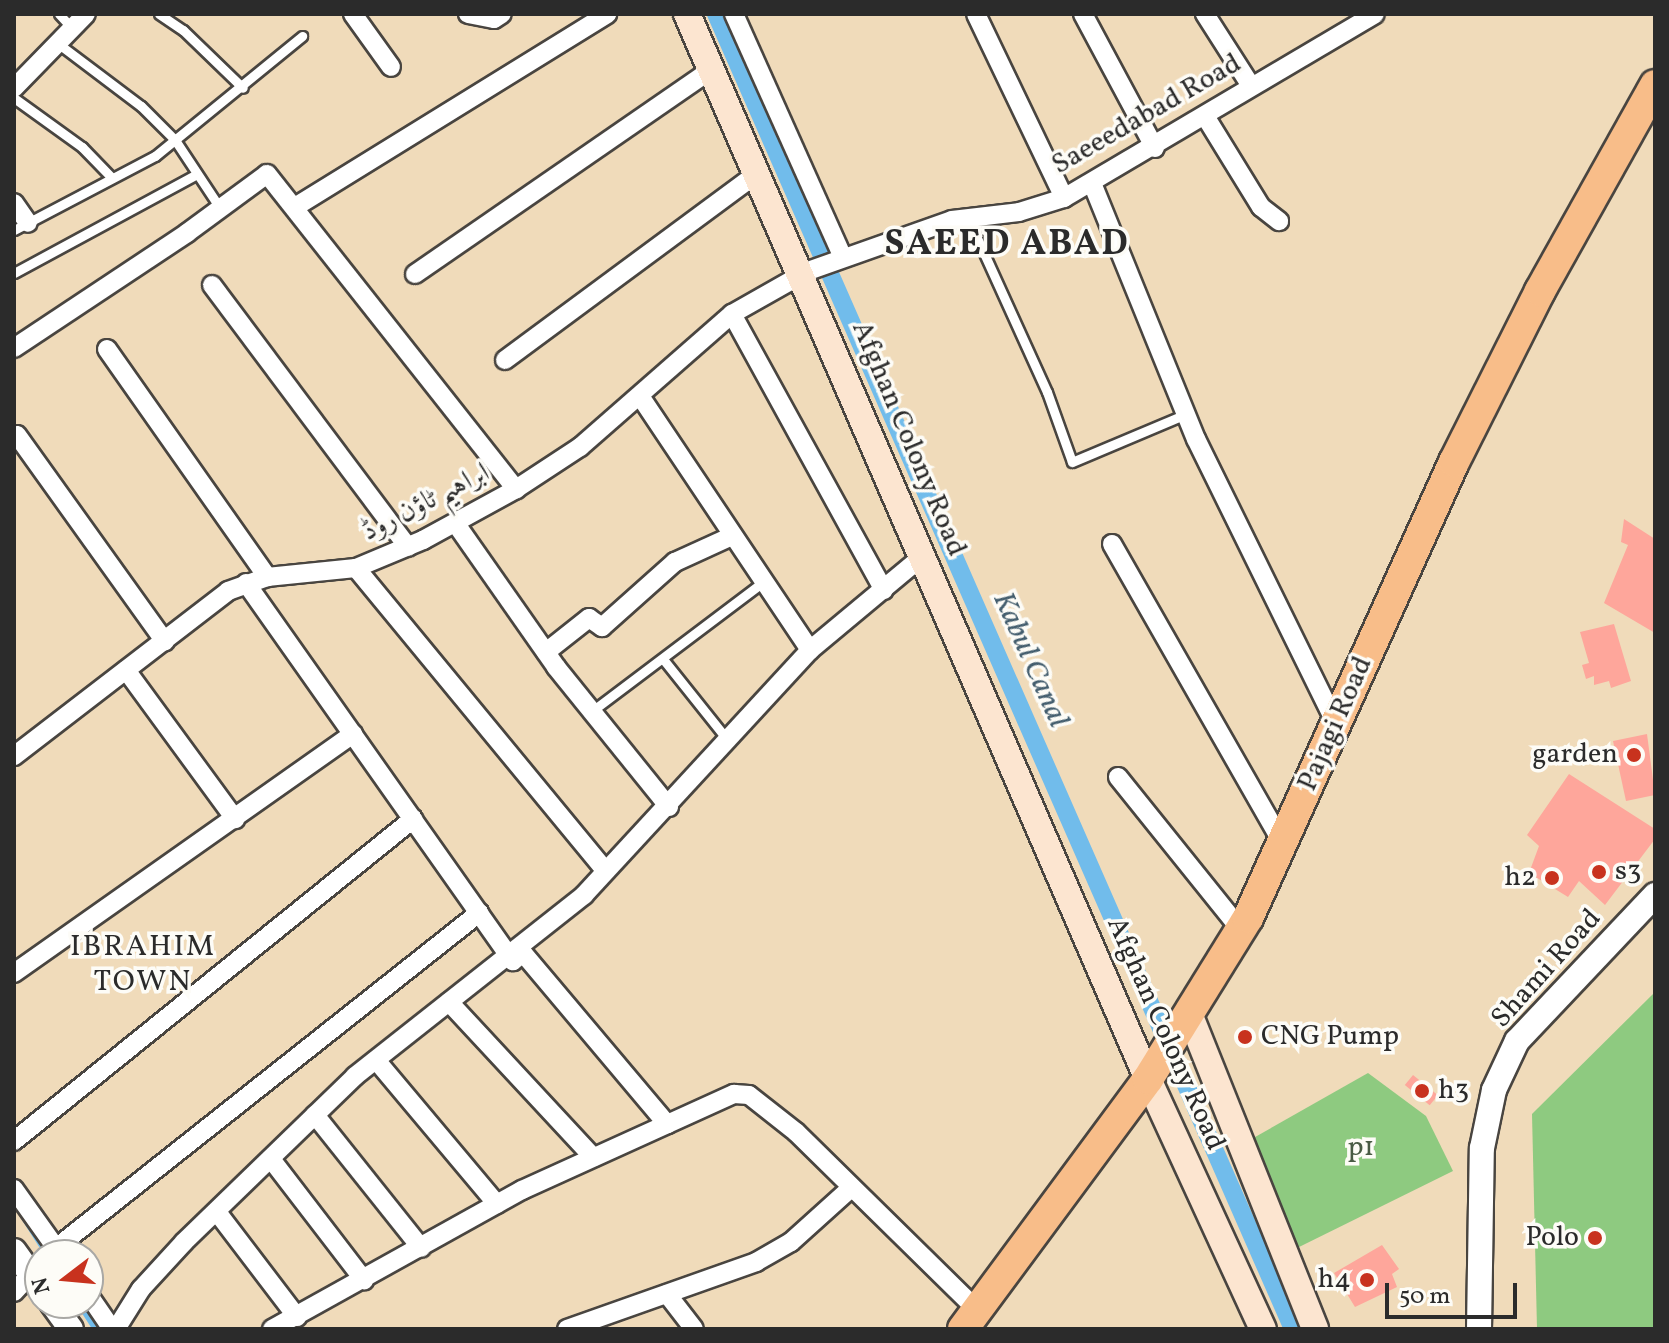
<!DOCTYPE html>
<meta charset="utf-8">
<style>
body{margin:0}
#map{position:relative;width:1669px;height:1343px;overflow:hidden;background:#f0dbba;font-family:Vollkorn,Amiri,serif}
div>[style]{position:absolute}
.green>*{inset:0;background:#8eca80}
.stream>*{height:5px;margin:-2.5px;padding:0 2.5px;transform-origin:2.5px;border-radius:2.5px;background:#71bceb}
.canal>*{height:18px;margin:-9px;padding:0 9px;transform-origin:9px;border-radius:9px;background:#71bceb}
.building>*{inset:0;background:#fea69b;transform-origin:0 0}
.roads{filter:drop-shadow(2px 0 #494540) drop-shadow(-2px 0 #494540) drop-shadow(0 2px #494540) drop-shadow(0 -2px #494540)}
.service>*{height:9px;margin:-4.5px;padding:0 4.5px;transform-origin:4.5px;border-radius:4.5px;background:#fff}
.minor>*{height:18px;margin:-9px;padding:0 9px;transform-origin:9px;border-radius:9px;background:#fff}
.tertiary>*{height:24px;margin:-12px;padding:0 12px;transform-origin:12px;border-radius:12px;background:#fff}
.secondary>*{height:26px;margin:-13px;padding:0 13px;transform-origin:13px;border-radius:13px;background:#fce5d0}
.primary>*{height:30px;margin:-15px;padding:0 15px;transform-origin:15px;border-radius:15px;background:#f8bd89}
.dots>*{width:22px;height:22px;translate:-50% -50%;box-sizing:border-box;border:4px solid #fdfcf7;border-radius:50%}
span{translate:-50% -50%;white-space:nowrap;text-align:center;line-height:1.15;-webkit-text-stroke:7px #fdfcf7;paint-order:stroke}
.street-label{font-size:28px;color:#2b2b2b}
.poi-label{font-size:28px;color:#2b2b2b}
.right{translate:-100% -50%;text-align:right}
.left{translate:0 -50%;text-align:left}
.park-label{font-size:28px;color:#495b44}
.water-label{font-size:30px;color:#445e6e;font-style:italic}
.neighbourhood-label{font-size:30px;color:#2b2b2b;letter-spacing:2px}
.district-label{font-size:36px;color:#2b2b2b;font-weight:700;letter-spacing:2px}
.frame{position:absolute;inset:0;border:16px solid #2b2b2b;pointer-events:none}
.north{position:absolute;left:24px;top:1239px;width:80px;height:80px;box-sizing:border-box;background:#fdfcf7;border:2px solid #a9a8a5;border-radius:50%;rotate:254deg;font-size:22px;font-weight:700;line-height:32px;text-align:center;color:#2b2b2b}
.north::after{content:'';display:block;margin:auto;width:28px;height:36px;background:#c8321e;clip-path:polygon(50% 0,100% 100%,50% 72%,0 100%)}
.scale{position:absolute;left:1385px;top:1283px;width:132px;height:36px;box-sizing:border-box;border:4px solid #2b2b2b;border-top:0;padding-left:10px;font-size:24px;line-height:28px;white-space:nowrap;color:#2b2b2b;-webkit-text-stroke:6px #fdfcf7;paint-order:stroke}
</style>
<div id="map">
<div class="green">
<i style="clip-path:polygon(1655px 992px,1655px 1329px,1537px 1329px,1532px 1114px)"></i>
<i style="clip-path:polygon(1368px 1073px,1426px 1116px,1453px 1171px,1293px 1250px,1248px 1141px)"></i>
</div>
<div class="stream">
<i style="left:19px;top:1211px;width:52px;rotate:57.5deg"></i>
<i style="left:78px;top:1303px;width:31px;rotate:57deg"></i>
</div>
<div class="canal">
<i style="left:716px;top:14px;width:1436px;rotate:66.31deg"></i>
</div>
<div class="building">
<i style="clip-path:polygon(1624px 519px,1655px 539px,1655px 633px,1604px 603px,1628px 545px,1621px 542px)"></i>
<i style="clip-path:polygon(1614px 624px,1631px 681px,1611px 688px,1609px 681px,1594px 685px,1594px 676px,1586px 679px,1582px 665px,1589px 663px,1580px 632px)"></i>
<i style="clip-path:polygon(1647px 734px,1655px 795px,1626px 801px,1613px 741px)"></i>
<i style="clip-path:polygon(1569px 774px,1655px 829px,1655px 839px,1605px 905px,1579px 881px,1568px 897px,1529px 873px,1539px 846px,1527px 835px)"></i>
<i style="left:1413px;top:1075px;width:32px;height:13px;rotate:39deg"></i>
<i style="clip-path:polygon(1382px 1245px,1399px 1269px,1392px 1274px,1397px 1287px,1355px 1307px,1334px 1273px)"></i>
</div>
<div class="roads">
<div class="service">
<i style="left:59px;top:14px;width:21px;rotate:47deg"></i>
<i style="left:159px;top:14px;width:29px;rotate:34deg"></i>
<i style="left:183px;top:30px;width:83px;rotate:44deg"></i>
<i style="left:60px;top:45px;width:101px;rotate:37deg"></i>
<i style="left:141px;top:106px;width:48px;rotate:45deg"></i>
<i style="left:175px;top:140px;width:82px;rotate:56.5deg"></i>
<i style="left:14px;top:98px;width:84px;rotate:35.8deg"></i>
<i style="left:82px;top:147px;width:43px;rotate:45.9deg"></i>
<i style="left:968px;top:218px;width:191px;rotate:65.6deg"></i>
<i style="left:1047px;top:392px;width:74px;rotate:70.3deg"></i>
<i style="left:1072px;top:462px;width:124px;rotate:-22.8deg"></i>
<i style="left:14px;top:230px;width:159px;rotate:-27.7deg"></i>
<i style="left:155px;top:156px;width:190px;rotate:-39.2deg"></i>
<i style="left:14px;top:273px;width:208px;rotate:-28.4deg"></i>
<i style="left:663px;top:659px;width:101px;rotate:51.4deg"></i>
<i style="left:592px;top:711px;width:214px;rotate:-37deg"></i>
</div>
<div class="minor">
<i style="left:353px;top:14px;width:65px;rotate:54.4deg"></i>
<i style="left:468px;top:14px;width:26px;rotate:11deg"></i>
<i style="left:494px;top:19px;width:9px;rotate:-32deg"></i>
<i style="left:734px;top:14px;width:267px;rotate:65.9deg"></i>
<i style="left:976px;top:14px;width:204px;rotate:64.4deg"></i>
<i style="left:1083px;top:14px;width:152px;rotate:61.8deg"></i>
<i style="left:1205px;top:14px;width:85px;rotate:57.4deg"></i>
<i style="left:14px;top:88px;width:103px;rotate:-45.8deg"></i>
<i style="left:1205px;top:116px;width:107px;rotate:58.4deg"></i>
<i style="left:1261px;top:207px;width:23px;rotate:38deg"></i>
<i style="left:1092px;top:183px;width:276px;rotate:67.9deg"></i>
<i style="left:1196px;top:439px;width:317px;rotate:63.8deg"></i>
<i style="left:14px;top:203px;width:24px;rotate:55deg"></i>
<i style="left:295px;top:207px;width:367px;rotate:-31.7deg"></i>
<i style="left:415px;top:274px;width:361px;rotate:-34.6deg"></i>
<i style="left:212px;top:285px;width:327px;rotate:53.2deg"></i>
<i style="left:732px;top:314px;width:315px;rotate:61.2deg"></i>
<i style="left:14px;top:348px;width:208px;rotate:-33.6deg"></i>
<i style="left:187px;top:233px;width:99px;rotate:-36.4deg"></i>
<i style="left:267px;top:174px;width:402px;rotate:51.7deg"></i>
<i style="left:107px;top:349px;width:279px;rotate:54.9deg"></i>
<i style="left:505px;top:360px;width:315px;rotate:-36.5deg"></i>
<i style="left:640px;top:396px;width:306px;rotate:56.2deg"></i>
<i style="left:17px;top:435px;width:254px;rotate:54.4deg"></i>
<i style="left:456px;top:524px;width:174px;rotate:55deg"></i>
<i style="left:556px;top:667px;width:180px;rotate:51.1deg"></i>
<i style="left:1112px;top:544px;width:343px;rotate:60.3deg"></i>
<i style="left:356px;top:568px;width:390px;rotate:50.5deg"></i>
<i style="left:246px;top:583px;width:463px;rotate:54.8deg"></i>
<i style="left:513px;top:961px;width:13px;rotate:-39deg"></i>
<i style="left:523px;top:953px;width:224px;rotate:49.9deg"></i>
<i style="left:546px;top:652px;width:55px;rotate:-38.3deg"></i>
<i style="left:589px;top:618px;width:16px;rotate:35deg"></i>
<i style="left:602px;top:627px;width:98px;rotate:-41.7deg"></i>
<i style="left:675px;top:562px;width:63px;rotate:-24.5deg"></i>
<i style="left:126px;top:670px;width:185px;rotate:53.8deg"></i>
<i style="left:14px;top:756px;width:270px;rotate:-37.6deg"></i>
<i style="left:228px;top:591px;width:41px;rotate:-19.7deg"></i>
<i style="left:267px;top:577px;width:89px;rotate:-5.8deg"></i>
<i style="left:356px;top:568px;width:73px;rotate:-22.7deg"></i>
<i style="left:423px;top:540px;width:106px;rotate:-28.7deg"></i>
<i style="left:516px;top:489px;width:77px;rotate:-33.3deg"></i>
<i style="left:580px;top:447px;width:202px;rotate:-41.2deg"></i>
<i style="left:732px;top:314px;width:87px;rotate:-29.5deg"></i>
<i style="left:808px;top:271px;width:153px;rotate:-19.5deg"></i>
<i style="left:952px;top:220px;width:67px;rotate:-6.8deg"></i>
<i style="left:1019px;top:212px;width:47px;rotate:-17.3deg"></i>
<i style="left:1064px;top:198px;width:361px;rotate:-30.6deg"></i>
<i style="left:1118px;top:777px;width:196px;rotate:51.2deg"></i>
<i style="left:14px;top:973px;width:415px;rotate:-35.2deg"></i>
<i style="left:449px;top:1002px;width:212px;rotate:47.1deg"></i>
<i style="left:376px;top:1060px;width:188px;rotate:50deg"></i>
<i style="left:315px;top:1115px;width:170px;rotate:51.4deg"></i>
<i style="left:14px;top:1141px;width:513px;rotate:-38.9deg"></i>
<i style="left:271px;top:1159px;width:153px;rotate:52.5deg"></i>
<i style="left:14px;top:1189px;width:81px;rotate:54.5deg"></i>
<i style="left:217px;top:1212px;width:132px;rotate:52.7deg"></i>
<i style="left:56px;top:1248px;width:540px;rotate:-38.38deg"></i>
<i style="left:14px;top:1292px;width:25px;rotate:-47deg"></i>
<i style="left:88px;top:1294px;width:42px;rotate:55.6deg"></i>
<i style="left:667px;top:1294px;width:44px;rotate:52.4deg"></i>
<i style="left:116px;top:1329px;width:47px;rotate:-58deg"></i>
<i style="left:141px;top:1289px;width:64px;rotate:-47.5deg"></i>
<i style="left:184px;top:1242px;width:238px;rotate:-44.1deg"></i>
<i style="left:355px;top:1076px;width:292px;rotate:-38.3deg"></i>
<i style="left:584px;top:895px;width:333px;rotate:-47.3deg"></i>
<i style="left:810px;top:650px;width:147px;rotate:-39.8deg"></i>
<i style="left:272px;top:1329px;width:286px;rotate:-29.1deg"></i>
<i style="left:522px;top:1190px;width:233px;rotate:-24.4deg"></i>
<i style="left:734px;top:1094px;width:15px;rotate:4deg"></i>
<i style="left:749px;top:1095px;width:60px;rotate:38.2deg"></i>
<i style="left:796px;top:1132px;width:254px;rotate:44.5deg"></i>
<i style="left:567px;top:1329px;width:201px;rotate:-19.5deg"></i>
<i style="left:756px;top:1262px;width:40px;rotate:-29.7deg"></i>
<i style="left:791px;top:1242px;width:81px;rotate:-42deg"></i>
</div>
<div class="tertiary">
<i style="left:14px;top:1251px;width:44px;rotate:54.2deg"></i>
<i style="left:52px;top:1303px;width:32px;rotate:54deg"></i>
<i style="left:1479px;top:1329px;width:181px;rotate:-89.1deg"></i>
<i style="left:1482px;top:1148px;width:59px;rotate:-78.3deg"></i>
<i style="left:1494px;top:1090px;width:54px;rotate:-64.9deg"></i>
<i style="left:1517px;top:1041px;width:201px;rotate:-46.6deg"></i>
</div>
<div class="secondary">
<i style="left:687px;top:14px;width:1158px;rotate:66.6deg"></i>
<i style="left:1147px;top:1077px;width:277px;rotate:65.3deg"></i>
<i style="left:1190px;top:1016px;width:337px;rotate:68.2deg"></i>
</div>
<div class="primary">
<i style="left:963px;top:1329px;width:311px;rotate:-53.5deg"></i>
<i style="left:1148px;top:1079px;width:190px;rotate:-58.2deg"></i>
<i style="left:1248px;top:918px;width:500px;rotate:-65.69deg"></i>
<i style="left:1454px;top:462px;width:191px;rotate:-63.3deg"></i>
<i style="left:1540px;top:291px;width:236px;rotate:-60.8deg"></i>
</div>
</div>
<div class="dots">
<i style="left:1634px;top:755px;background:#c8321e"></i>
<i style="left:1599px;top:872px;background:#c8321e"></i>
<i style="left:1552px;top:878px;background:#c8321e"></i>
<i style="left:1245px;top:1037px;background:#c8321e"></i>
<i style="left:1422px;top:1091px;background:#c8321e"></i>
<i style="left:1595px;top:1238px;background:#c8321e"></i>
<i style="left:1367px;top:1280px;background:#c8321e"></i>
</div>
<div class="street-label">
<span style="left:1147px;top:115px;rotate:-30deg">Saeeedabad Road</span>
<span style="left:908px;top:439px;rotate:67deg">Afghan Colony Road</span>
<span style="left:426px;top:503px;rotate:-27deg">ابراہیم ٹاؤن روڈ</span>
<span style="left:1336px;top:724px;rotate:-66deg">Pajagi Road</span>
<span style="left:1547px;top:969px;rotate:-48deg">Shami Road</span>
<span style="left:1165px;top:1034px;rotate:66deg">Afghan Colony Road</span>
</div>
<div class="poi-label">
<span class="right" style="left:1618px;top:755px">garden</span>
<span class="left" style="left:1615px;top:872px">s3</span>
<span class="right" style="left:1536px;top:878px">h2</span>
<span class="left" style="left:1261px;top:1037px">CNG Pump</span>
<span class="left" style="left:1438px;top:1091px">h3</span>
<span class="right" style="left:1579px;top:1238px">Polo</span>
<span class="right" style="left:1351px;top:1280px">h4</span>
</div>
<div class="park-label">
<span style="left:1361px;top:1148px">p1</span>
</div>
<div class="water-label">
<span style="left:1030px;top:660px;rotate:66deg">Kabul Canal</span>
</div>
<div class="neighbourhood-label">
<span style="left:143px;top:964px">IBRAHIM<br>TOWN</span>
</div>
<div class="district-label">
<span style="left:1007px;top:246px">SAEED ABAD</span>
</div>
<div class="frame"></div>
<div class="north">N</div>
<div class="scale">50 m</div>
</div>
